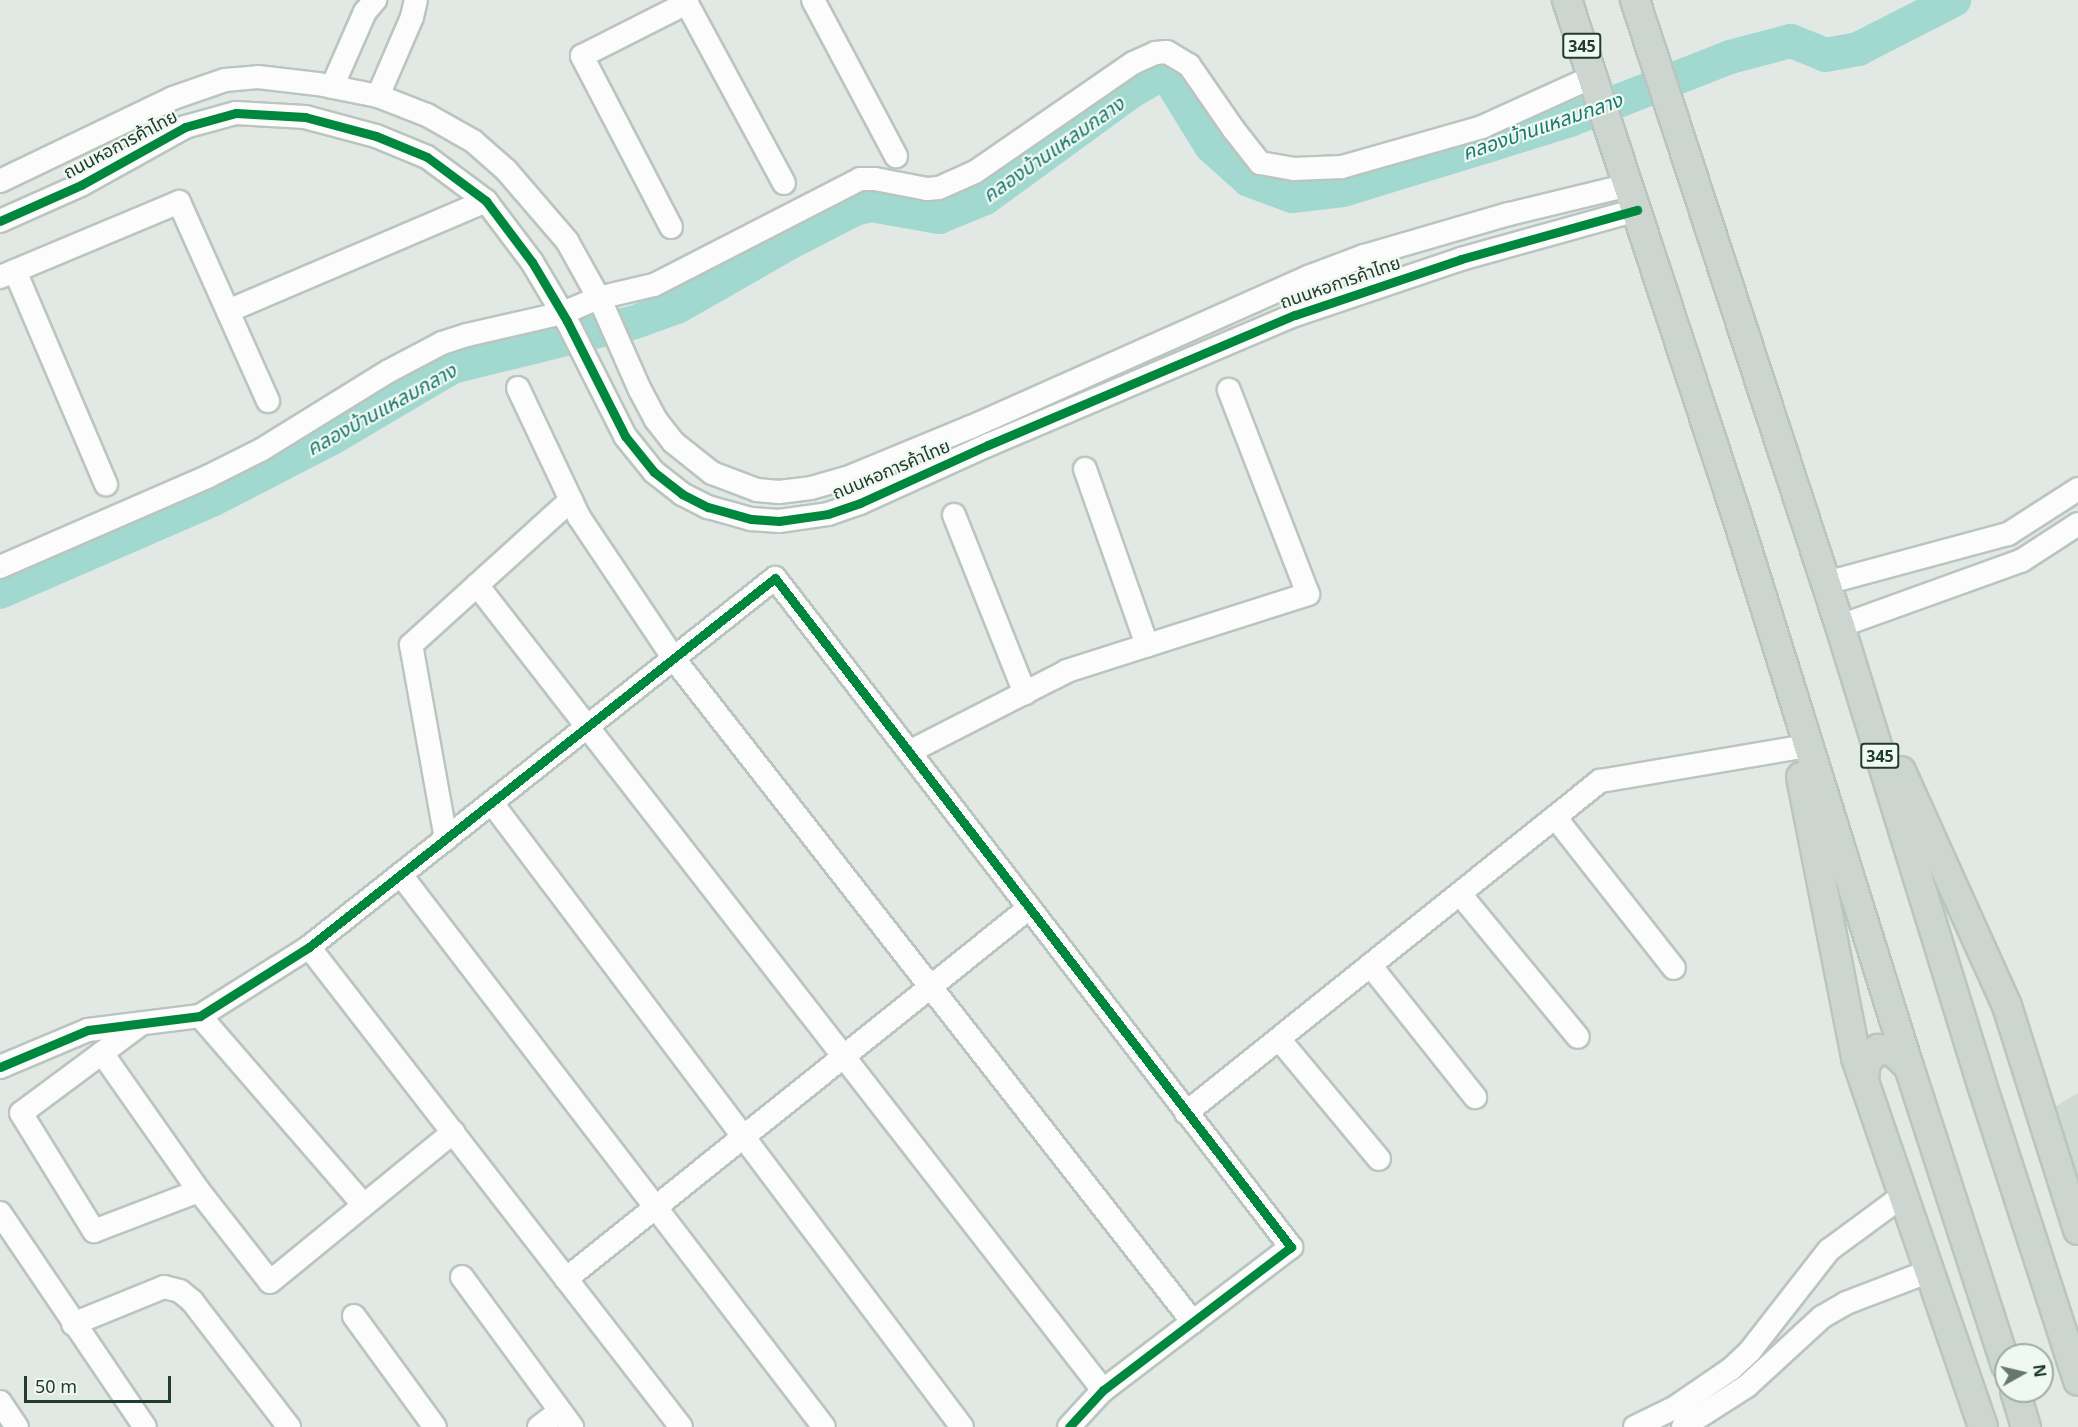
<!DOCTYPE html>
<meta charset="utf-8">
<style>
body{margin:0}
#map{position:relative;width:2078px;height:1427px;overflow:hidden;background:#e2e8e4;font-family:"Noto Sans","Noto Sans Thai",sans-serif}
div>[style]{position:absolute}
.built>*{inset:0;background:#cfdad3}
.river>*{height:34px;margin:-17px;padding:0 17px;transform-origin:17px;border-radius:17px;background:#a1d9d1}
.roads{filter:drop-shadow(2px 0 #bbc5bf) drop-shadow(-2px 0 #bbc5bf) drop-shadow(0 2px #bbc5bf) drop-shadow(0 -2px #bbc5bf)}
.minor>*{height:22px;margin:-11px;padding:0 11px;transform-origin:11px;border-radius:11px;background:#fbfcfb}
.major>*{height:28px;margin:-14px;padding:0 14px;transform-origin:14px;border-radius:14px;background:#ccd5d0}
.cycleway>*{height:9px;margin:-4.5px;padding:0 4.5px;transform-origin:4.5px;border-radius:4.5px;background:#00873e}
span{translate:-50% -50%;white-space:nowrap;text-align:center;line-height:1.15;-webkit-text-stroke:4.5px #f0f8f2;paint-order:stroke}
.shield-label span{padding:2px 4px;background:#f0f8f2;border:2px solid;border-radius:4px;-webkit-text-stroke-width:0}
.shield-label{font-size:16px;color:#203c2c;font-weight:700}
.street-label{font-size:18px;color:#203c2c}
.water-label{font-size:20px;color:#18796e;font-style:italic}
.north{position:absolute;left:1994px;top:1343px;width:60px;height:60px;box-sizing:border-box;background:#f0f8f2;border:2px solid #9dada3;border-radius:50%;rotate:82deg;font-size:16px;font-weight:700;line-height:24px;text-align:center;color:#203c2c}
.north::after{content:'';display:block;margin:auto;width:21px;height:27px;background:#64786c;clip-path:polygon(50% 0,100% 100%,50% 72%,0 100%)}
.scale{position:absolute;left:24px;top:1376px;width:147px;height:27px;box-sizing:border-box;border:3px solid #203c2c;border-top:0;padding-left:8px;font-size:18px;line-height:21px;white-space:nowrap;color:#203c2c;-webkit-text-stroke:4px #f0f8f2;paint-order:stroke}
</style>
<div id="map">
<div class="built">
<i style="clip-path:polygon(2078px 1093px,2078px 1233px,2041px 1115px)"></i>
</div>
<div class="river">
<i style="left:0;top:592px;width:233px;rotate:-23.5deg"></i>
<i style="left:214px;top:499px;width:133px;rotate:-27.3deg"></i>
<i style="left:332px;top:438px;width:139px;rotate:-30.6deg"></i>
<i style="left:452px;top:367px;width:188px;rotate:-13.8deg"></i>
<i style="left:635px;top:322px;width:45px;rotate:-19.7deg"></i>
<i style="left:677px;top:307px;width:129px;rotate:-29.7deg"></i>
<i style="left:789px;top:243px;width:74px;rotate:-27.3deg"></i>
<i style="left:855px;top:209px;width:16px;rotate:-14deg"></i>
<i style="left:871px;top:205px;width:69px;rotate:10deg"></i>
<i style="left:939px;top:217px;width:50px;rotate:-22.4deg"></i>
<i style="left:985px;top:198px;width:182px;rotate:-36.1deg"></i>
<i style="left:1132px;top:91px;width:30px;rotate:-30deg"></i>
<i style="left:1158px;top:76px;width:11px;rotate:10deg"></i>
<i style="left:1169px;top:78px;width:80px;rotate:58.3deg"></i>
<i style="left:1211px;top:146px;width:51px;rotate:41.8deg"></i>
<i style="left:1249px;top:180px;width:46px;rotate:20.4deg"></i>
<i style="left:1292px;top:196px;width:51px;rotate:-6.7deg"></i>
<i style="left:1343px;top:190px;width:151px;rotate:-17deg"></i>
<i style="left:1487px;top:146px;width:87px;rotate:-17.4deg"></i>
<i style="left:1570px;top:120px;width:172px;rotate:-21.5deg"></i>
<i style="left:1730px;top:57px;width:63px;rotate:-14.7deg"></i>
<i style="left:1791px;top:41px;width:37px;rotate:22deg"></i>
<i style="left:1825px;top:55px;width:34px;rotate:-10deg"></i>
<i style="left:1858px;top:49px;width:108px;rotate:-27deg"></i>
</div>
<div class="roads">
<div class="minor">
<i style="left:685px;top:0;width:208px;rotate:61.6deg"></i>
<i style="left:813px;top:0;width:177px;rotate:62deg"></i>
<i style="left:332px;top:87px;width:82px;rotate:-66.3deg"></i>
<i style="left:365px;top:12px;width:16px;rotate:-50deg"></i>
<i style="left:378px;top:96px;width:86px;rotate:-66.7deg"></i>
<i style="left:412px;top:17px;width:17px;rotate:-77deg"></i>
<i style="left:0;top:181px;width:192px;rotate:-25.6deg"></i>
<i style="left:173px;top:98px;width:55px;rotate:-19.1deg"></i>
<i style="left:225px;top:80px;width:33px;rotate:-5deg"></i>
<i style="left:258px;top:77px;width:60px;rotate:6.7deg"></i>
<i style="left:318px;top:84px;width:61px;rotate:11.3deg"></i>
<i style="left:378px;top:96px;width:53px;rotate:21.2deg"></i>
<i style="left:427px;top:115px;width:53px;rotate:29.5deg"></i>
<i style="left:473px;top:141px;width:44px;rotate:41.3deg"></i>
<i style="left:506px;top:170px;width:94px;rotate:49.3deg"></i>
<i style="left:567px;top:241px;width:72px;rotate:60.9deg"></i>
<i style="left:602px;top:304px;width:94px;rotate:66.2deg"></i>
<i style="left:640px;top:390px;width:34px;rotate:62deg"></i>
<i style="left:656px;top:420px;width:28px;rotate:52deg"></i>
<i style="left:673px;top:442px;width:50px;rotate:38.5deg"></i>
<i style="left:712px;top:473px;width:48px;rotate:20.7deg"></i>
<i style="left:757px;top:490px;width:22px;rotate:5deg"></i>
<i style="left:779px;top:492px;width:32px;rotate:-7deg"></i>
<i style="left:811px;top:488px;width:37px;rotate:-16deg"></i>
<i style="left:847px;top:478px;width:134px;rotate:-22.4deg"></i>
<i style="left:971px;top:427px;width:369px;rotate:-24deg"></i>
<i style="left:1308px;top:277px;width:60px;rotate:-20.6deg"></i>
<i style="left:1364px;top:256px;width:151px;rotate:-16.2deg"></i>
<i style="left:1509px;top:214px;width:123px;rotate:-13.6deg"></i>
<i style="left:0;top:221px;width:89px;rotate:-24deg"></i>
<i style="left:81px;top:185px;width:119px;rotate:-29.1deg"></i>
<i style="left:185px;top:127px;width:53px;rotate:-15.4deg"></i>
<i style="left:236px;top:113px;width:69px;rotate:3.3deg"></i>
<i style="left:305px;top:117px;width:73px;rotate:15deg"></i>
<i style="left:376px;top:136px;width:55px;rotate:22.4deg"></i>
<i style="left:427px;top:157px;width:74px;rotate:36.7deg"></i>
<i style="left:486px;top:201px;width:76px;rotate:53deg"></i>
<i style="left:532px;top:262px;width:69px;rotate:59.3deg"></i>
<i style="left:567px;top:321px;width:129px;rotate:63.2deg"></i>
<i style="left:625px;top:436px;width:46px;rotate:51.1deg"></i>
<i style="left:654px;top:472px;width:36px;rotate:38deg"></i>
<i style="left:682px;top:494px;width:29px;rotate:27deg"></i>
<i style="left:708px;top:507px;width:45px;rotate:15.6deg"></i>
<i style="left:751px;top:519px;width:28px;rotate:4deg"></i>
<i style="left:779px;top:521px;width:49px;rotate:-8.1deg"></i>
<i style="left:828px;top:514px;width:34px;rotate:-19deg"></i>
<i style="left:860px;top:503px;width:141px;rotate:-24.4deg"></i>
<i style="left:988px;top:445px;width:333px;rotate:-23deg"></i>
<i style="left:1295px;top:315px;width:175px;rotate:-18.6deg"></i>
<i style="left:1461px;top:259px;width:183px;rotate:-15.6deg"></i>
<i style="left:671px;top:227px;width:193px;rotate:-117.5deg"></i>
<i style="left:582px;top:56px;width:118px;rotate:-26.8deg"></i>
<i style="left:15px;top:271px;width:232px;rotate:66.9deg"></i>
<i style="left:0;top:277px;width:194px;rotate:-22.7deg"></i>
<i style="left:179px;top:202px;width:218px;rotate:65.9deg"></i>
<i style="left:228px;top:311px;width:280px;rotate:-23.1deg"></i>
<i style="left:518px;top:388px;width:143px;rotate:64.7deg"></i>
<i style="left:579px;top:517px;width:171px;rotate:56.2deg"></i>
<i style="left:674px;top:659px;width:842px;rotate:51.95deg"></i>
<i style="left:1085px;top:469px;width:187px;rotate:70.6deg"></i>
<i style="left:954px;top:515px;width:192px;rotate:68.3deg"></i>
<i style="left:0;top:567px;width:228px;rotate:-23.5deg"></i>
<i style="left:209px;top:476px;width:58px;rotate:-26.6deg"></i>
<i style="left:261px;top:450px;width:150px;rotate:-31.7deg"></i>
<i style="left:389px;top:371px;width:60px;rotate:-27.8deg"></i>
<i style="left:442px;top:343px;width:26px;rotate:-18deg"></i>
<i style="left:467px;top:335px;width:98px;rotate:-12.9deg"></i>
<i style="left:563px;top:313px;width:38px;rotate:-23deg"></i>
<i style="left:598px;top:298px;width:57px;rotate:-13.1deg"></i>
<i style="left:654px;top:285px;width:232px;rotate:-27.2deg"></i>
<i style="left:860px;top:179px;width:15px"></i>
<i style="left:875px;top:179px;width:53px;rotate:10.9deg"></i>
<i style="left:927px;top:189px;width:12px;rotate:-5deg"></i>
<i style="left:939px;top:188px;width:39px;rotate:-24deg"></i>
<i style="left:975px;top:172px;width:192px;rotate:-34.6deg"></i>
<i style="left:1133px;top:63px;width:24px;rotate:-24deg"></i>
<i style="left:1155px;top:53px;width:12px;rotate:-5deg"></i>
<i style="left:1167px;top:52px;width:26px;rotate:31deg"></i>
<i style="left:1189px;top:65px;width:79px;rotate:55.3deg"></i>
<i style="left:1234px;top:130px;width:42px;rotate:51.8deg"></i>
<i style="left:1260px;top:163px;width:34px;rotate:10deg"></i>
<i style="left:1293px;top:169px;width:49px;rotate:-2.3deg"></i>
<i style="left:1342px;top:167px;width:146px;rotate:-15.9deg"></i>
<i style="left:1482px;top:127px;width:121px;rotate:-24.4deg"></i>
<i style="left:1826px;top:583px;width:188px;rotate:-15.1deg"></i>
<i style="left:2008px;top:534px;width:83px;rotate:-32.7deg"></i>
<i style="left:477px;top:585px;width:1020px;rotate:52.13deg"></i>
<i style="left:1840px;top:626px;width:192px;rotate:-19.8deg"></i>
<i style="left:2021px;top:561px;width:68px;rotate:-33deg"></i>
<i style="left:909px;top:752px;width:178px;rotate:-27.1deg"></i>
<i style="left:1067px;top:671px;width:253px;rotate:-17.7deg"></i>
<i style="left:1308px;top:594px;width:219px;rotate:-111.2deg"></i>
<i style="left:492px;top:803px;width:781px;rotate:53.01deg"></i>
<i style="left:1555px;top:817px;width:192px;rotate:51.8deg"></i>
<i style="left:446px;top:839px;width:197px;rotate:-100.2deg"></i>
<i style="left:411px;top:645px;width:216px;rotate:-42.2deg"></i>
<i style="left:401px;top:875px;width:695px;rotate:52.54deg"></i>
<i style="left:1460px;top:894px;width:185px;rotate:50.5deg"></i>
<i style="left:309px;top:947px;width:607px;rotate:52.22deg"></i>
<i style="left:1370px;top:965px;width:169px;rotate:51.5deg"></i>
<i style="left:200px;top:1016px;width:250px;rotate:49.1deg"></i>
<i style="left:141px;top:1024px;width:149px;rotate:143.4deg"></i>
<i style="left:21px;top:1113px;width:139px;rotate:58.3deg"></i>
<i style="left:94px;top:1231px;width:112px;rotate:-20.9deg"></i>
<i style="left:1279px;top:1039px;width:156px;rotate:50.2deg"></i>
<i style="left:102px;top:1053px;width:169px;rotate:54.9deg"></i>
<i style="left:199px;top:1191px;width:115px;rotate:52deg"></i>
<i style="left:270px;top:1282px;width:237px;rotate:-39.3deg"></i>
<i style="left:0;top:1067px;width:95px;rotate:-22.8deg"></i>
<i style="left:88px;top:1030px;width:113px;rotate:-7.1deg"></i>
<i style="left:200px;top:1016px;width:129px;rotate:-32.3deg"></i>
<i style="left:309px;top:947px;width:594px;rotate:-38.37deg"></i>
<i style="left:775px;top:578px;width:845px;rotate:52.36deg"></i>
<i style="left:1291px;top:1247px;width:236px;rotate:142.7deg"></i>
<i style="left:1103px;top:1390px;width:50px;rotate:132.6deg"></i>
<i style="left:1186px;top:1113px;width:531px;rotate:-38.73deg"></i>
<i style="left:1600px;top:781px;width:198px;rotate:-9.6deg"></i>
<i style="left:0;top:1213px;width:258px;rotate:55.9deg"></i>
<i style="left:462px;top:1277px;width:186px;rotate:53.7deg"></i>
<i style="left:566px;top:1279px;width:593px;rotate:-38.71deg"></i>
<i style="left:354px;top:1316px;width:137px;rotate:53.9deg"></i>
<i style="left:73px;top:1324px;width:98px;rotate:-22.1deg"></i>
<i style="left:164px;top:1287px;width:16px;rotate:14deg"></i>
<i style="left:180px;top:1291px;width:16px;rotate:40deg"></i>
<i style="left:192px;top:1301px;width:159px;rotate:52.4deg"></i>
<i style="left:0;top:1402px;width:30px;rotate:56deg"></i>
<i style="left:539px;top:1427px;width:26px;rotate:-37deg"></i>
<i style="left:1635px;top:1427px;width:43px;rotate:-26deg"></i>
<i style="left:1674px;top:1408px;width:69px;rotate:-34.4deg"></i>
<i style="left:1731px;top:1369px;width:26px;rotate:-43deg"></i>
<i style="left:1750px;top:1351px;width:128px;rotate:-52deg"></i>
<i style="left:1829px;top:1250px;width:93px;rotate:-36.3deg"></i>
<i style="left:1683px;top:1427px;width:76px;rotate:-32.6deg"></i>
<i style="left:1747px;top:1386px;width:102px;rotate:-42.6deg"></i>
<i style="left:1822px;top:1317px;width:28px;rotate:-30deg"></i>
<i style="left:1846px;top:1303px;width:90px;rotate:-20.9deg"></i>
</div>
<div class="major">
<i style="left:1567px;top:0;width:547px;rotate:71.8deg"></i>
<i style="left:1738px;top:520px;width:573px;rotate:72.64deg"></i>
<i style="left:1909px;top:1067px;width:313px;rotate:72deg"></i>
<i style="left:1635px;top:0;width:659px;rotate:71.87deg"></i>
<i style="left:1840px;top:626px;width:480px;rotate:72.8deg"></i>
<i style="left:1982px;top:1085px;width:311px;rotate:72deg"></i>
<i style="left:1901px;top:771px;width:258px;rotate:65.7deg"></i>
<i style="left:2007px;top:1006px;width:235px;rotate:72.4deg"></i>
<i style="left:1801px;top:777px;width:286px;rotate:78.9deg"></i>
<i style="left:1856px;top:1058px;width:390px;rotate:71deg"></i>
<i style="left:1864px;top:1078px;width:16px;rotate:-83deg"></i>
<i style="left:1866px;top:1062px;width:18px;rotate:-47deg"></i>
<i style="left:1878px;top:1049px;width:16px;rotate:11deg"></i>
<i style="left:1894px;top:1052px;width:21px;rotate:45deg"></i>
<i style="left:2015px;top:1391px;width:38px;rotate:73deg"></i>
</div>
</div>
<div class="cycleway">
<i style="left:0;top:221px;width:89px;rotate:-24deg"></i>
<i style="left:81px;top:185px;width:119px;rotate:-29.1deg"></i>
<i style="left:185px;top:127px;width:53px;rotate:-15.4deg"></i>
<i style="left:236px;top:113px;width:69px;rotate:3.3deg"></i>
<i style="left:305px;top:117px;width:73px;rotate:15deg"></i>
<i style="left:376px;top:136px;width:55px;rotate:22.4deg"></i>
<i style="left:427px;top:157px;width:74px;rotate:36.7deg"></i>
<i style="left:486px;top:201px;width:76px;rotate:53deg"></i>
<i style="left:532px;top:262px;width:69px;rotate:59.3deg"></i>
<i style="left:567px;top:321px;width:129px;rotate:63.2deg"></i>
<i style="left:625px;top:436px;width:46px;rotate:51.1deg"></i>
<i style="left:654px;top:472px;width:36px;rotate:38deg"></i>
<i style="left:682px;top:494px;width:29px;rotate:27deg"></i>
<i style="left:708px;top:507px;width:45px;rotate:15.6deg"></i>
<i style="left:751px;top:519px;width:28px;rotate:4deg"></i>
<i style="left:779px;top:521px;width:49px;rotate:-8.1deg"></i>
<i style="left:828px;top:514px;width:34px;rotate:-19deg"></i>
<i style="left:860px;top:503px;width:141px;rotate:-24.4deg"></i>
<i style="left:988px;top:445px;width:333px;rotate:-23deg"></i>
<i style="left:1295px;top:315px;width:175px;rotate:-18.6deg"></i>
<i style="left:1461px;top:259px;width:183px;rotate:-15.6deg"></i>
<i style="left:0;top:1067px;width:95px;rotate:-22.8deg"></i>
<i style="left:88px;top:1030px;width:113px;rotate:-7.1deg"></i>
<i style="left:200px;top:1016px;width:129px;rotate:-32.3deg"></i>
<i style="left:309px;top:947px;width:594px;rotate:-38.37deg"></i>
<i style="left:775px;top:578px;width:845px;rotate:52.36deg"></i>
<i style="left:1291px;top:1247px;width:236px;rotate:142.7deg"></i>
<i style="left:1103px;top:1390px;width:50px;rotate:132.6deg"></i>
</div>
<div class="shield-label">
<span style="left:1582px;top:46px">345</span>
<span style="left:1880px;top:756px">345</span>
</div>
<div class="street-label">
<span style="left:120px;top:144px;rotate:-28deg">ถนนหอการค้าไทย</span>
<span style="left:1340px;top:282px;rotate:-19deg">ถนนหอการค้าไทย</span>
<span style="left:891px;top:469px;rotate:-23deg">ถนนหอการค้าไทย</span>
</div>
<div class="water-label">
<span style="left:1542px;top:126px;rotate:-19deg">คลองบ้านแหลมกลาง</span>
<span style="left:1053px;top:149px;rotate:-35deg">คลองบ้านแหลมกลาง</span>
<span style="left:381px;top:409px;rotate:-29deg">คลองบ้านแหลมกลาง</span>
</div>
<div class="north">N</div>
<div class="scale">50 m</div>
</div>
